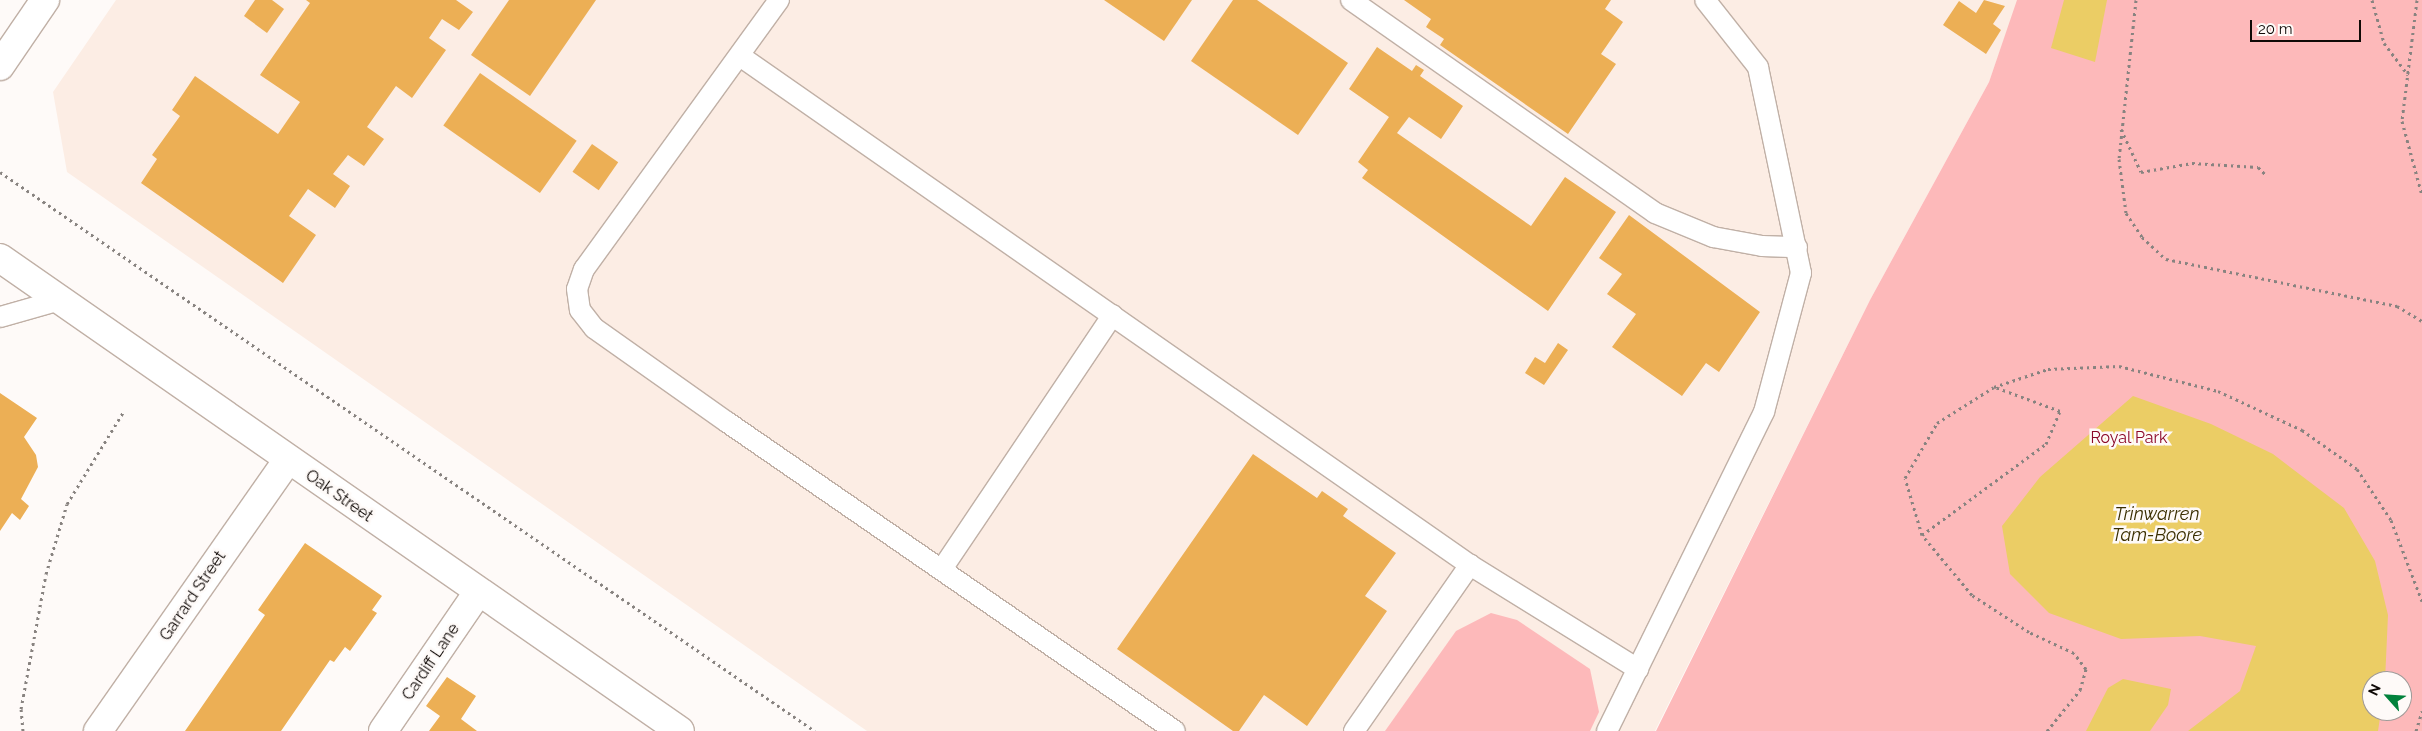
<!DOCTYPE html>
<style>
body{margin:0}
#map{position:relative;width:2422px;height:731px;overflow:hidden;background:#fefaf8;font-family:Raleway,sans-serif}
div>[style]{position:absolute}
.built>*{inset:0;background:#fcede4}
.green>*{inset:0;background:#fdb9ba}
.water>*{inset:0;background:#ebcd65}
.building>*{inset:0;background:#ecaf55;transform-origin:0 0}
.path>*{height:3px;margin-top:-1.5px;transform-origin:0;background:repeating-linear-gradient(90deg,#888380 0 2.5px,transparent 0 6.5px)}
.roads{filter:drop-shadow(1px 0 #c0b0a6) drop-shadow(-1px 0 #c0b0a6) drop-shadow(0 1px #c0b0a6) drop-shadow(0 -1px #c0b0a6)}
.service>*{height:20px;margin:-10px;padding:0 10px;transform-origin:10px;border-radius:10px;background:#fff}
.minor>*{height:28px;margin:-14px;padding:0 14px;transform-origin:14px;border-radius:14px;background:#fff}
.tertiary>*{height:28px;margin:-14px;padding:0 14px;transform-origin:14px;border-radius:14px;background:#fff}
span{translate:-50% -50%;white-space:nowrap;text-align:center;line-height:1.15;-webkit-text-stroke:5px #fefaf8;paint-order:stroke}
.park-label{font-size:16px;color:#8b0828}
.street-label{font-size:16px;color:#100a07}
.water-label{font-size:18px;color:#3a2e00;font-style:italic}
.north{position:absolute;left:2362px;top:671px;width:50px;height:50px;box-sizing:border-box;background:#fefaf8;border:1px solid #9f9a98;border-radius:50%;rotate:296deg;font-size:14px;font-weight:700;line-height:20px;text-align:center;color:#100a07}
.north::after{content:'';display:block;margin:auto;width:18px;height:22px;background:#02823c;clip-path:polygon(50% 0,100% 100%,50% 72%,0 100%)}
.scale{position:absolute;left:2250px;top:20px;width:111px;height:22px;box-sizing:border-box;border:2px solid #100a07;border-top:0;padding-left:6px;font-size:15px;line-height:18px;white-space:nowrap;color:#100a07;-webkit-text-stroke:4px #fefaf8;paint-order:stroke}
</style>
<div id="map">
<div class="built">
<i style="clip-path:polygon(116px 0,2018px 0,1989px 82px,1870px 300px,1655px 731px,867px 731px,67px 172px,53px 92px)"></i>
</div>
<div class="green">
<i style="clip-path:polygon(evenodd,2017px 0,2422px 0,2422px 731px,1656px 731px,1870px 300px,1989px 82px,2017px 0,2372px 681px,2402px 681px,2402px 711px,2372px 711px,2372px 681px)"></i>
<i style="clip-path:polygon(1491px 613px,1517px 620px,1590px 669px,1599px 712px,1590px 731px,1385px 731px,1456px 631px)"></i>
</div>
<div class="water">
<i style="clip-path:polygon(2064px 0,2107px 0,2095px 62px,2051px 48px)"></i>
<i style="clip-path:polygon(2133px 396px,2211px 424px,2273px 454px,2344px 508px,2375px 561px,2388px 615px,2385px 681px,2372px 681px,2372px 711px,2381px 711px,2378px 731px,2188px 731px,2240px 691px,2256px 646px,2200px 636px,2121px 639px,2049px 613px,2010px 574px,2002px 526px,2040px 477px)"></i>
<i style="clip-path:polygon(2123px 679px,2171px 689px,2168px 705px,2150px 731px,2086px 731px,2108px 688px)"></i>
</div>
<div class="building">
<i style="clip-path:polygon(255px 0,272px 0,284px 9px,267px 33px,244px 16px)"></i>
<i style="clip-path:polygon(306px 0,456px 0,473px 12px,459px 30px,442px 19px,429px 38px,446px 50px,412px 98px,396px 86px,367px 127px,384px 139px,364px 166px,348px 155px,333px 174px,350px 186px,335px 208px,308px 189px,289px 216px,316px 235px,283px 283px,141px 183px,157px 159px,152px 155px,180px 116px,172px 110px,195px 76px,278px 134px,300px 102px,260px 75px,310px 3px)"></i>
<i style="clip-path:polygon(509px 0,596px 0,530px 96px,471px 55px)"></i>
<i style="clip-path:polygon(1104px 0,1192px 0,1164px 41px)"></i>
<i style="clip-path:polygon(1233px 0,1257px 0,1348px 63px,1298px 135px,1191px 61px)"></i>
<i style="clip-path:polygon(1404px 0,1611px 0,1605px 9px,1623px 22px,1601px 54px,1616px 64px,1568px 134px,1440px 45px,1444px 39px,1426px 27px,1431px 19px)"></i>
<i style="clip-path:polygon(1984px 0,2005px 6px,1993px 24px,2001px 30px,1986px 54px,1943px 25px,1959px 1px,1976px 13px)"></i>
<i style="clip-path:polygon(1377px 47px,1412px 71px,1416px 65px,1424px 70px,1420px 76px,1463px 106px,1441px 139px,1409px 117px,1397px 133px,1531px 226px,1565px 177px,1616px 212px,1548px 311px,1362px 178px,1368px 170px,1358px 162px,1389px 117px,1349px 89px)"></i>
<i style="left:480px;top:73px;width:118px;height:64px;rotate:35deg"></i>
<i style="left:592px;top:144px;width:32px;height:34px;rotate:35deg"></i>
<i style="clip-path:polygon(1629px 215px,1760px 312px,1719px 372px,1706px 363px,1682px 396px,1612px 347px,1636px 314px,1607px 294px,1622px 274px,1599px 258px)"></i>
<i style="clip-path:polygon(1558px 343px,1568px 350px,1544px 385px,1525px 373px,1535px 357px,1545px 363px)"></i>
<i style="clip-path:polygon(0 393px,37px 418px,24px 437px,36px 455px,38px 467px,21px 499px,29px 506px,20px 520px,12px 513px,0 531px)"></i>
<i style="clip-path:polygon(1253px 454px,1317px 498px,1322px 491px,1348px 509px,1343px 516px,1396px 553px,1365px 596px,1387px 611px,1307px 726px,1264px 695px,1239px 731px,1233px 731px,1117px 649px)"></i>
<i style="clip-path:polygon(305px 543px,382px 596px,372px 610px,377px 613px,350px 651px,345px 647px,334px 662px,330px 660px,281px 731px,185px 731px,265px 615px,258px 610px)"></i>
<i style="clip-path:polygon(447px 677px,476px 696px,461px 719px,477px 731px,429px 731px,440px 716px,426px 706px)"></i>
</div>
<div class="path">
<i style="left:2136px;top:0;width:160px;rotate:96.1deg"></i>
<i style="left:2119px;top:159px;width:54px;rotate:82.6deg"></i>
<i style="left:2126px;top:213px;width:29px;rotate:56deg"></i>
<i style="left:2142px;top:237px;width:33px;rotate:43deg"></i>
<i style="left:2166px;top:259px;width:236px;rotate:11.5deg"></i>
<i style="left:2397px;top:306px;width:29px;rotate:31deg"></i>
<i style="left:2372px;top:0;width:45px;rotate:74.4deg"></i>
<i style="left:2384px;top:43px;width:40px;rotate:53deg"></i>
<i style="left:2417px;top:0;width:122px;rotate:97.1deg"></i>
<i style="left:2402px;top:121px;width:77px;rotate:74.9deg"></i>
<i style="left:2121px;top:129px;width:47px;rotate:65.1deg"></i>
<i style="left:2141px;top:172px;width:52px;rotate:-10deg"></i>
<i style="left:2192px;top:163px;width:66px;rotate:3.5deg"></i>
<i style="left:2258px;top:167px;width:11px;rotate:45deg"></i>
<i style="left:0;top:172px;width:988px;rotate:34.45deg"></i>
<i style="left:1922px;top:535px;width:154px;rotate:-36.3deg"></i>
<i style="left:2046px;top:444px;width:36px;rotate:-67deg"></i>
<i style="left:2060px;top:411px;width:69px;rotate:-159.7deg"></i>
<i style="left:23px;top:731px;width:22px;rotate:-95deg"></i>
<i style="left:21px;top:709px;width:137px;rotate:-79.5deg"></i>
<i style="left:46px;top:574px;width:73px;rotate:-73.3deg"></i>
<i style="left:67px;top:504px;width:109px;rotate:-58.5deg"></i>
<i style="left:2047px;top:731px;width:53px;rotate:-51.2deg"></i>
<i style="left:2080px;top:690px;width:22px;rotate:-74deg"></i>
<i style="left:2086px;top:669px;width:20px;rotate:-127deg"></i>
<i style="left:2074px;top:653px;width:50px;rotate:-155deg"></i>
<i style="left:2029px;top:632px;width:68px;rotate:-147deg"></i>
<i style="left:1972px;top:595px;width:78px;rotate:-129.8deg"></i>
<i style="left:1922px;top:535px;width:59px;rotate:-106.6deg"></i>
<i style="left:1905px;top:478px;width:64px;rotate:-59.8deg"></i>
<i style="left:1937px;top:423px;width:67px;rotate:-32.3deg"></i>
<i style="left:1994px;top:387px;width:57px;rotate:-18.4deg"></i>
<i style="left:2048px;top:369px;width:71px;rotate:-2.4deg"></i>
<i style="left:2119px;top:366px;width:102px;rotate:14.2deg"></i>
<i style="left:2218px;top:391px;width:93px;rotate:24.9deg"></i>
<i style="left:2302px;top:430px;width:67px;rotate:35.3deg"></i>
<i style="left:2357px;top:469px;width:61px;rotate:56.3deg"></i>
<i style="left:2391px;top:520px;width:87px;rotate:69.1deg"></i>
<i style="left:2416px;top:731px;width:21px;rotate:-73deg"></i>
</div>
<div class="roads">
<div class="service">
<i style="left:779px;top:0;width:332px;rotate:125.9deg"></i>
<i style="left:584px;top:269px;width:21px;rotate:109deg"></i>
<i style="left:577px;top:289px;width:21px;rotate:82deg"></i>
<i style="left:580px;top:310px;width:23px;rotate:52deg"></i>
<i style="left:594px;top:328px;width:163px;rotate:35.3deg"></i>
<i style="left:727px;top:422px;width:544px;rotate:34.6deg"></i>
<i style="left:1351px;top:0;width:371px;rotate:35deg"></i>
<i style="left:1655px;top:213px;width:63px;rotate:22.5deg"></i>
<i style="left:1713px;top:237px;width:50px;rotate:10.4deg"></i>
<i style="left:1762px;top:246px;width:35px;rotate:2deg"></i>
<i style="left:740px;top:56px;width:890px;rotate:34.89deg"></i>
<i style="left:1470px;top:565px;width:198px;rotate:31.8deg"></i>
<i style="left:0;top:317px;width:62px;rotate:-15.8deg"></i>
<i style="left:942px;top:569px;width:306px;rotate:-56.1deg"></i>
<i style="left:1354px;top:731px;width:203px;rotate:-55.1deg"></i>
<i style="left:1607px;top:731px;width:356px;rotate:-63.8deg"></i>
<i style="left:1764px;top:412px;width:144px;rotate:-75.1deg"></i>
<i style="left:1801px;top:273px;width:210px;rotate:-101.8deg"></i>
<i style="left:1758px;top:67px;width:85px;rotate:-128.3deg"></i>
</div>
<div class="minor">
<i style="left:0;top:66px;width:80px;rotate:-55.7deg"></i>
<i style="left:98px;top:731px;width:331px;rotate:-55deg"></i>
<i style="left:383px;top:731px;width:168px;rotate:-55.6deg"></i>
</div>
<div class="tertiary">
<i style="left:0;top:258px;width:828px;rotate:34.82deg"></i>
</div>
</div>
<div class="park-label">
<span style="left:2129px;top:438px">Royal Park</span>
</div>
<div class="street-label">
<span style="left:339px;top:496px;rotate:35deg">Oak Street</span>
<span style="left:193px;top:596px;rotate:-56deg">Garrard Street</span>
<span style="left:431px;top:662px;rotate:-56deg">Cardiff Lane</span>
</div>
<div class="water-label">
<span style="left:2157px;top:525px">Trinwarren<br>Tam-Boore</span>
</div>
<div class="north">N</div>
<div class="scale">20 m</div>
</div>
